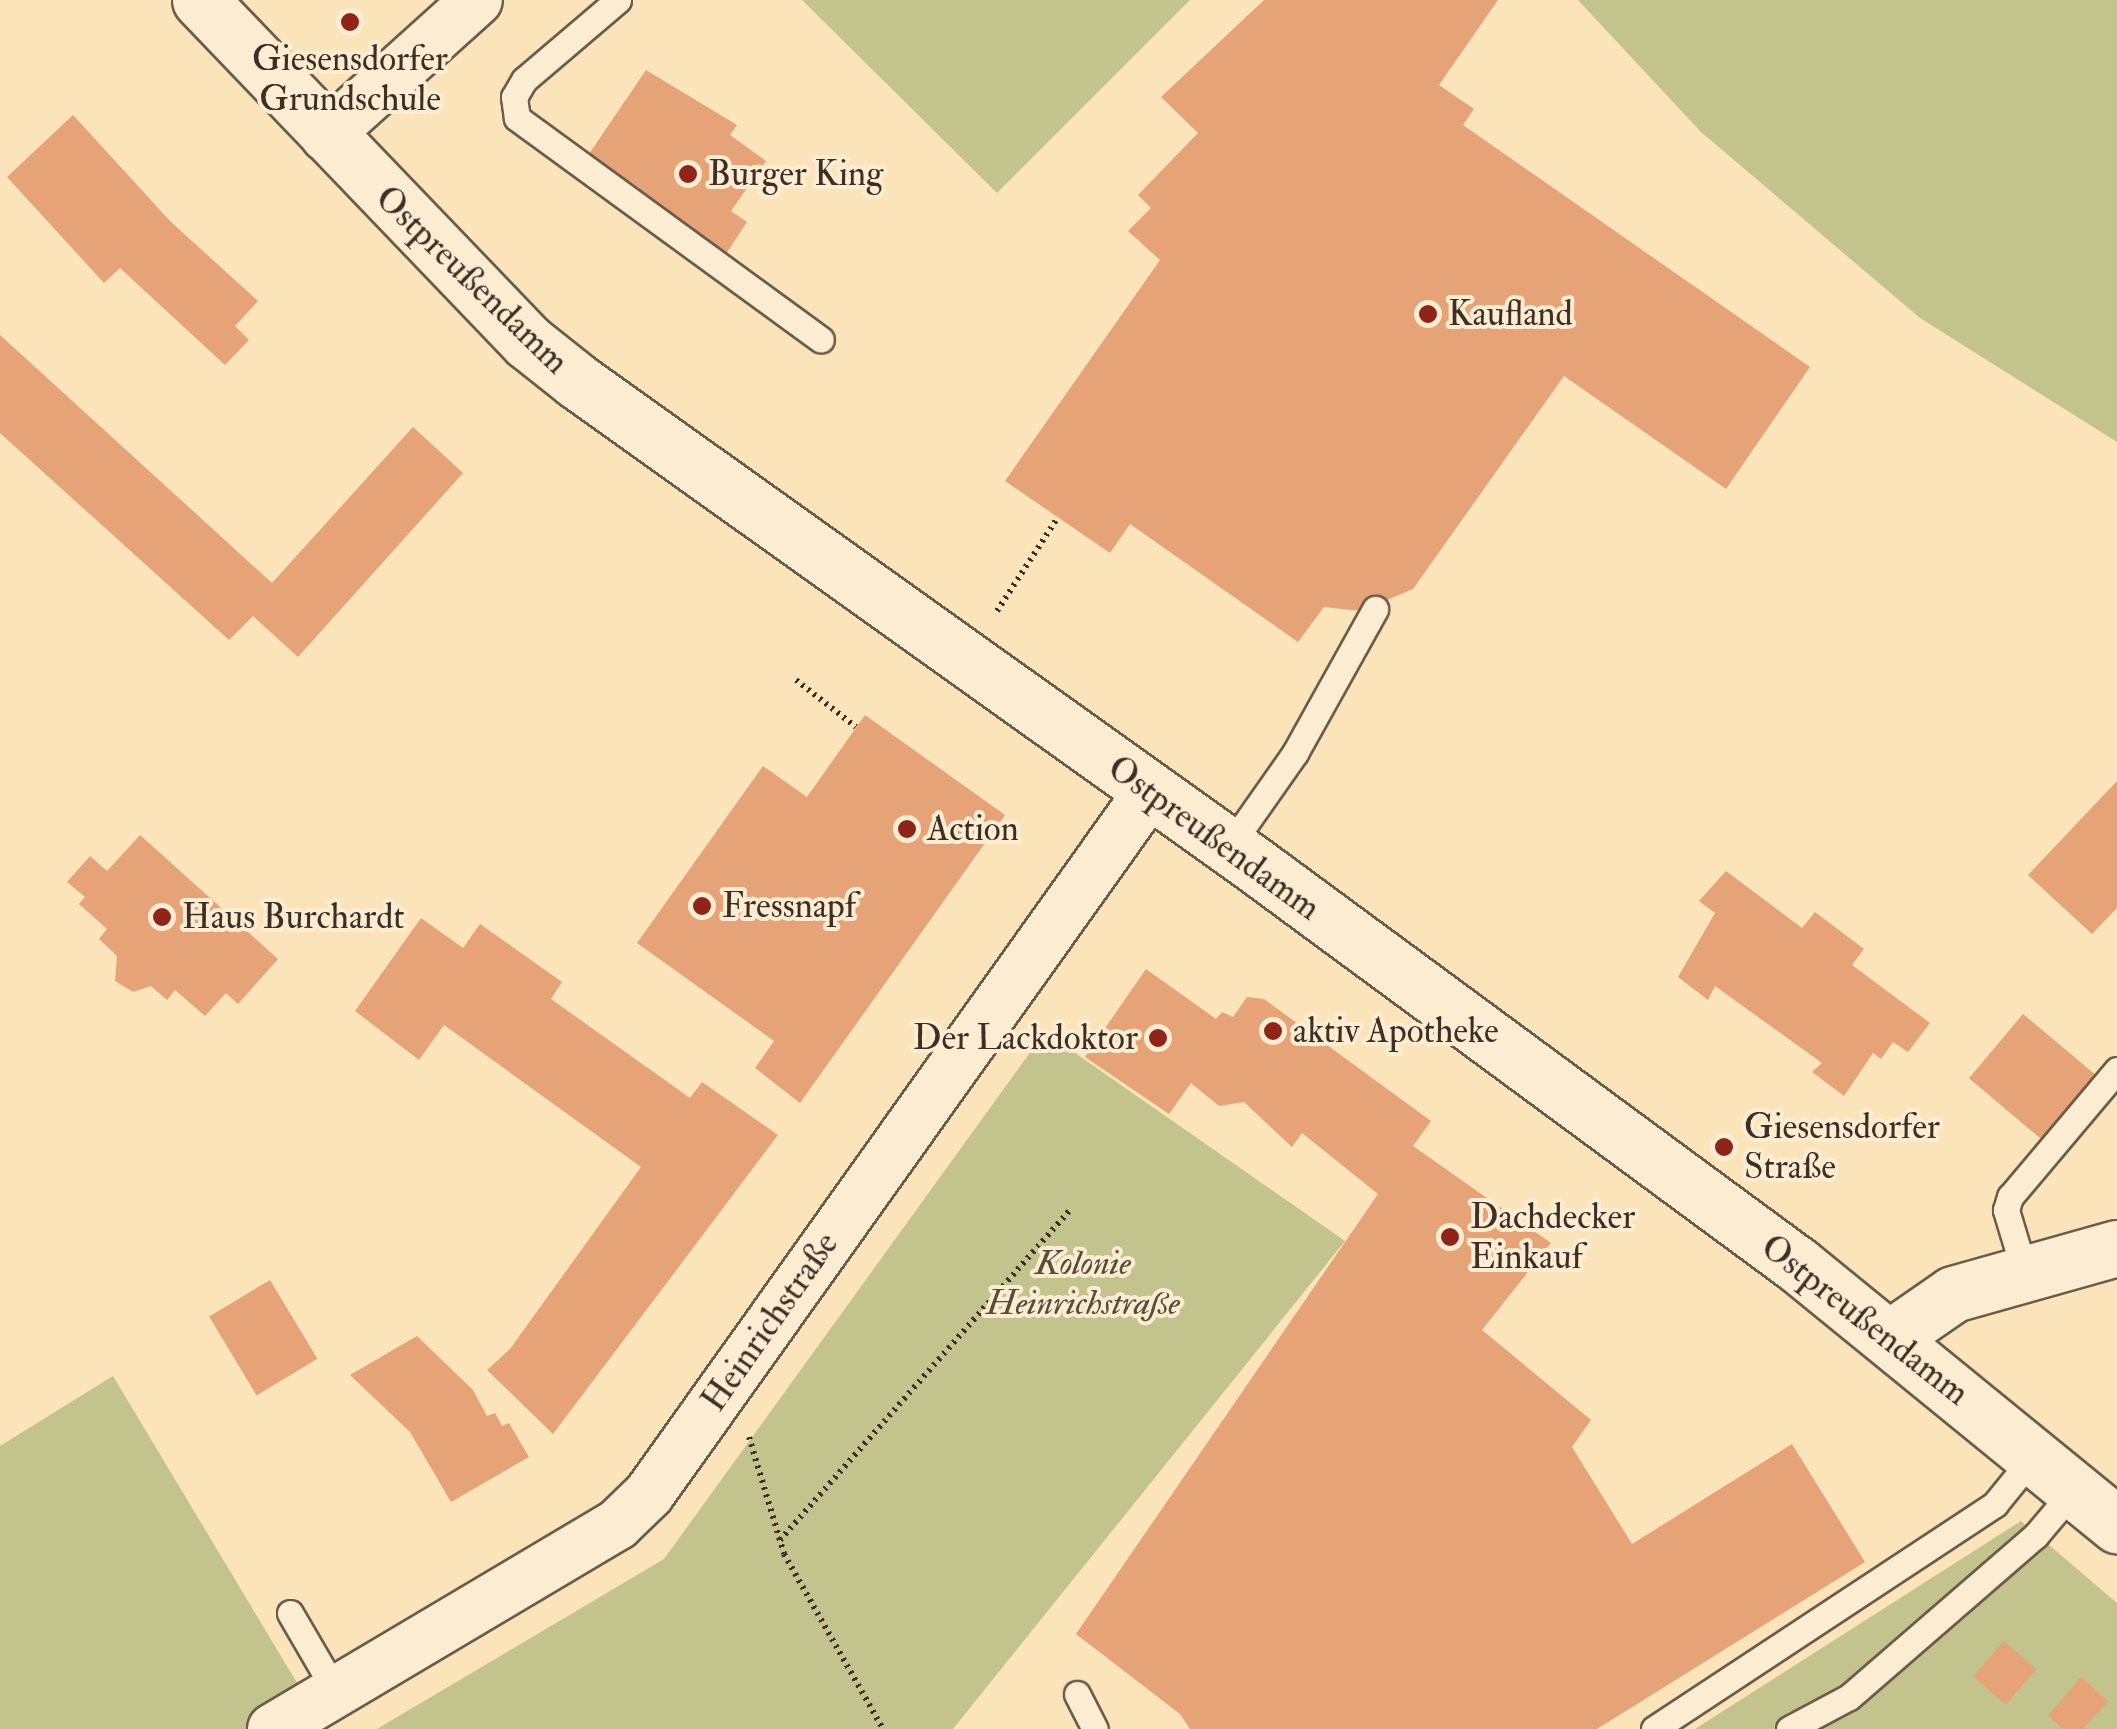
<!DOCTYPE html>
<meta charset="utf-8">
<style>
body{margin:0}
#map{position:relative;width:2117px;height:1729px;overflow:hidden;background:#fbe3ba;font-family:"IM FELL Double Pica",serif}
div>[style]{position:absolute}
.green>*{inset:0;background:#c2c38d}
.building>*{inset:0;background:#e5a377;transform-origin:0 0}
.path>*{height:6px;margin-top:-3px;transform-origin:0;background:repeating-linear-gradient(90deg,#3f2e24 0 2.5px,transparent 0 7.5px)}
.roads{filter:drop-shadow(2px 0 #6e5b4a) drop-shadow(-2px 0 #6e5b4a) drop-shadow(0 2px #6e5b4a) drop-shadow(0 -2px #6e5b4a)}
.service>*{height:25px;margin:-12.5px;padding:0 12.5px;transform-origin:12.5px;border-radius:12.5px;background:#fcedd2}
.minor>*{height:50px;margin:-25px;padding:0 25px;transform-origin:25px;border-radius:25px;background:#fcedd2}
.tertiary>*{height:55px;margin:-27.5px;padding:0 27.5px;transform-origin:27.5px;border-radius:27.5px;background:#fcedd2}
.secondary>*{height:55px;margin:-27.5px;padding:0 27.5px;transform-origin:27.5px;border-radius:27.5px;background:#fcedd2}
.dots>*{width:28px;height:28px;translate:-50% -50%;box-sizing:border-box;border:5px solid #fcedd2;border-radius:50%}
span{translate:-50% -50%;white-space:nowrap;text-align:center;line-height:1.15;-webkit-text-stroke:8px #fcedd2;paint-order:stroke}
.poi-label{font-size:35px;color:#3f2e24}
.left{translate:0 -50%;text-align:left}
.right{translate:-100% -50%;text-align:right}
.street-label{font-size:35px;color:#3f2e24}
.park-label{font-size:35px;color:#594c39;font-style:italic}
</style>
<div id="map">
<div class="green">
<i style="clip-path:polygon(802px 0,1190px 0,997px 193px)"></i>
<i style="clip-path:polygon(1578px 0,2117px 0,2117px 442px,1920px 318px,1701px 132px)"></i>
<i style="clip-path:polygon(1045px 1032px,1345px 1241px,953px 1729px,377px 1729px,664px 1559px)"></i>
<i style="clip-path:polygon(113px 1376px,285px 1663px,326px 1729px,0 1729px,0 1446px)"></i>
<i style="clip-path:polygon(2021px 1521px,2117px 1603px,2117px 1729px,1695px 1729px)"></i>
</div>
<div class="building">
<i style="clip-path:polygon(1264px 0,1498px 0,1439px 85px,1474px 109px,1463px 125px,1810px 367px,1726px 489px,1564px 376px,1413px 589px,1361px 611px,1324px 607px,1298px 642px,1130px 524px,1110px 553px,1005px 481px,1160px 260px,1128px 231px,1151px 208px,1138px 195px,1198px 133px,1161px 97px)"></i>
<i style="clip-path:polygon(646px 70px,737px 125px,730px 135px,766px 161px,731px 211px,747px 222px,726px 254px,655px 205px,632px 202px,639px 188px,589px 154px)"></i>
<i style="clip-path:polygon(73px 115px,170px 221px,258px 301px,235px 326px,249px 340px,225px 365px,120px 268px,104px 283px,7px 177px)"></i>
<i style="clip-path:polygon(0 335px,272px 583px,413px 427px,463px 473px,298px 657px,253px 616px,229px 640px,0 433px)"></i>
<i style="clip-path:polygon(865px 715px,1005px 815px,800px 1103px,755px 1068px,774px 1041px,637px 943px,763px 766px,807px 797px)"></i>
<i style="clip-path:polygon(2117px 781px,2117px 908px,2092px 934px,2028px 875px)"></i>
<i style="clip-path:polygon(140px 835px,278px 959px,238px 1004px,226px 993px,205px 1016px,175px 990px,167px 1000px,151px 986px,133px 992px,115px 981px,117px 956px,99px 939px,107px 929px,79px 904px,85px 897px,67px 882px,90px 856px,107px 871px)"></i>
<i style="clip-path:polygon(1726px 871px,1802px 928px,1815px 912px,1864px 949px,1852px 965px,1930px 1023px,1908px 1052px,1893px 1042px,1881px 1059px,1873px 1053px,1844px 1096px,1812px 1072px,1822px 1063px,1715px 986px,1708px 1000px,1678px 977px,1715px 913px,1699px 901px)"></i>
<i style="clip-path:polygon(421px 918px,463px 948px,480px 924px,562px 982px,551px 999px,690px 1098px,702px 1082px,778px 1135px,553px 1434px,487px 1370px,510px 1349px,641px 1167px,444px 1025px,419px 1060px,355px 1011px)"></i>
<i style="clip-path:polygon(1146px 969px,1216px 1019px,1222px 1012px,1233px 1017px,1247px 997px,1264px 999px,1431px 1121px,1413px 1146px,1551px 1243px,1482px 1330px,1591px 1420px,1572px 1447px,1632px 1544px,1792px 1444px,1865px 1562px,1597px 1729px,1190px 1729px,1180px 1714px,1076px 1634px,1378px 1194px,1302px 1133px,1292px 1147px,1244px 1102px,1219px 1106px,1191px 1083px,1169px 1114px,1085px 1057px)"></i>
<i style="left:2023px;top:1014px;width:97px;height:84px;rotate:40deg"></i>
<i style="left:270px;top:1280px;width:92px;height:71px;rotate:59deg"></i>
<i style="clip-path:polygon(417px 1336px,473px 1390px,487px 1416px,495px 1413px,502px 1426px,509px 1423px,529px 1457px,451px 1502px,410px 1432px,350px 1375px)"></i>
<i style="left:2004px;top:1641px;width:43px;height:47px;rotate:41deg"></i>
<i style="clip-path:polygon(2081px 1677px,2108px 1701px,2083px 1729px,2063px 1729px,2048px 1716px)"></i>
</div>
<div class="path">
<i style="left:997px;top:611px;width:112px;rotate:-57deg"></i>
<i style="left:796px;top:680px;width:76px;rotate:38.1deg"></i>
<i style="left:749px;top:1437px;width:122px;rotate:73.3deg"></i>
<i style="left:784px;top:1554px;width:201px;rotate:60.5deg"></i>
<i style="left:780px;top:1540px;width:441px;rotate:-48.7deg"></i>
</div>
<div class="roads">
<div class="service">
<i style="left:618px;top:0;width:123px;rotate:139.6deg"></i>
<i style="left:524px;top:80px;width:20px;rotate:120deg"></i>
<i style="left:514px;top:97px;width:21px;rotate:82deg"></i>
<i style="left:517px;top:118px;width:376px;rotate:36.1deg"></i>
<i style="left:1229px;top:847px;width:115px;rotate:-54.9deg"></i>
<i style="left:1295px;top:753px;width:165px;rotate:-60.9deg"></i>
<i style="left:2025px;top:1273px;width:66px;rotate:-106.8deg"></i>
<i style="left:2006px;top:1210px;width:14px;rotate:-73deg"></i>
<i style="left:2010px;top:1197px;width:166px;rotate:-49.9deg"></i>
<i style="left:290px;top:1613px;width:91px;rotate:59.8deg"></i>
<i style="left:1077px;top:1694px;width:39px;rotate:63deg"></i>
<i style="left:1654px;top:1729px;width:409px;rotate:-33.4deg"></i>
<i style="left:1995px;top:1504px;width:62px;rotate:-50.9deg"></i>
<i style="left:1789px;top:1729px;width:68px;rotate:-28.1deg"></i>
<i style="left:1849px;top:1697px;width:247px;rotate:-40.9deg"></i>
<i style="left:2036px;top:1535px;width:59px;rotate:-49.8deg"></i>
</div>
<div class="minor">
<i style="left:326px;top:136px;width:203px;rotate:-42deg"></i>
<i style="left:273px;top:1729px;width:401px;rotate:-30.7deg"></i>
<i style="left:618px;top:1524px;width:43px;rotate:-44.1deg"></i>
<i style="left:649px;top:1494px;width:863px;rotate:-54.52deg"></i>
</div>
<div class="tertiary">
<i style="left:1891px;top:1337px;width:75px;rotate:-34.7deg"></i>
<i style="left:1953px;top:1294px;width:170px;rotate:-15.7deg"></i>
</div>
<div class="secondary">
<i style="left:200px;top:0;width:474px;rotate:46.2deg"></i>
<i style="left:528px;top:342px;width:63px;rotate:38.5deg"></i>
<i style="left:577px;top:381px;width:833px;rotate:35.52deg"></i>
<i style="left:1255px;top:865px;width:674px;rotate:36.38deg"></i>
<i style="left:1798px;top:1265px;width:412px;rotate:39.2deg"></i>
</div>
</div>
<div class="dots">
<i style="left:350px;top:22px;background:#8f2418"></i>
<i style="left:688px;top:174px;background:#8f2418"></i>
<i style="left:1428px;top:314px;background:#8f2418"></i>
<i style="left:907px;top:829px;background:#8f2418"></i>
<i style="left:702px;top:906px;background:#8f2418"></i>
<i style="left:162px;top:917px;background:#8f2418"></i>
<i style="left:1273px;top:1031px;background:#8f2418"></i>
<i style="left:1158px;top:1038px;background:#8f2418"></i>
<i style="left:1724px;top:1147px;background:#8f2418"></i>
<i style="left:1450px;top:1237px;background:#8f2418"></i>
</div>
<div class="poi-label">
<span style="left:350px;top:79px">Giesensdorfer<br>Grundschule</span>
<span class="left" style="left:708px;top:174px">Burger King</span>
<span class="left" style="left:1448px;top:314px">Kaufland</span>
<span class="left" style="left:927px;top:829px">Action</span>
<span class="left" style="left:722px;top:906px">Fressnapf</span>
<span class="left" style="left:182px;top:917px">Haus Burchardt</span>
<span class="left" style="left:1293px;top:1031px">aktiv Apotheke</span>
<span class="right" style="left:1138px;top:1038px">Der Lackdoktor</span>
<span class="left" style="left:1744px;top:1147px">Giesensdorfer<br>Straße</span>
<span class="left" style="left:1470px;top:1237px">Dachdecker<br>Einkauf</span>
</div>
<div class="street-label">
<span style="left:472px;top:280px;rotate:44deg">Ostpreußendamm</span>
<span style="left:1214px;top:838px;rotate:36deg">Ostpreußendamm</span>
<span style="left:1865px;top:1320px;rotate:38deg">Ostpreußendamm</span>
<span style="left:770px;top:1322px;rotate:-55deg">Heinrichstraße</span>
</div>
<div class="park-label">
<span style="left:1083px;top:1283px">Kolonie<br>Heinrichstraße</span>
</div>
</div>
